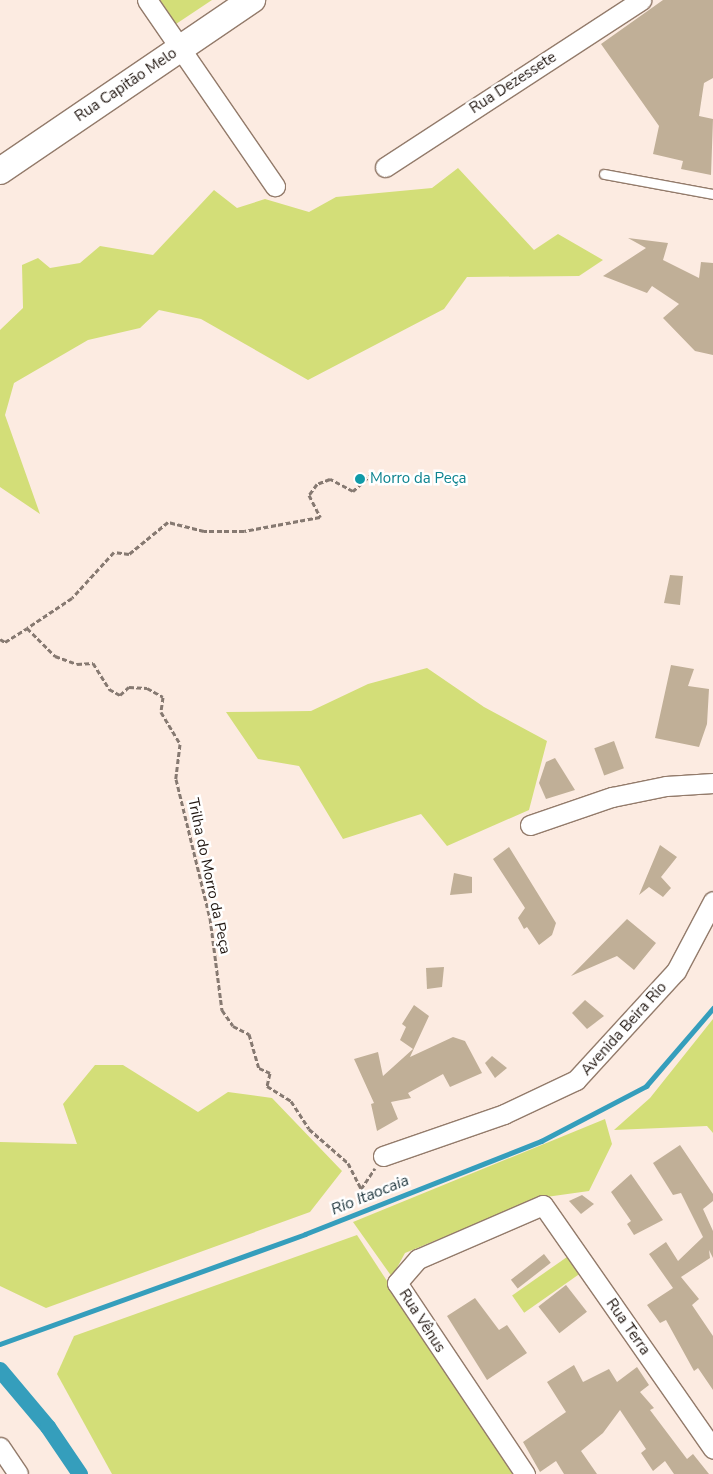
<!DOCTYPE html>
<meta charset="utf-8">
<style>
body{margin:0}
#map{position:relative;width:713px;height:1474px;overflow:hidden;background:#fcebe1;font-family:"Nunito Sans",sans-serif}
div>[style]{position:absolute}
.green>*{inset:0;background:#d3de78;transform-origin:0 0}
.stream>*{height:5px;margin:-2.5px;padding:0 2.5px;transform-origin:2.5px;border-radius:2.5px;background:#359ebc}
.canal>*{height:16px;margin:-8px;padding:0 8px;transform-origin:8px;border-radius:8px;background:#359ebc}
.building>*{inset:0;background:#c0af97;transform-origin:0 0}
.path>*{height:3px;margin-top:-1.5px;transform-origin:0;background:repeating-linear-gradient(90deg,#867971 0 5px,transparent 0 7.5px)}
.roads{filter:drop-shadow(1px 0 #937b6b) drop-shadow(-1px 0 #937b6b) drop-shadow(0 1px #937b6b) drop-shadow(0 -1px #937b6b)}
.service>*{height:9px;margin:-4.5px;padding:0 4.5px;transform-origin:4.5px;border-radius:4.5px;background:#fff}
.minor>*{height:19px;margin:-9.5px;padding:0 9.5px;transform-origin:9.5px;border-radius:9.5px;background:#fff}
.secondary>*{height:26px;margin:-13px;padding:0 13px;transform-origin:13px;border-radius:13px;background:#fff}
.dots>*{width:14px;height:14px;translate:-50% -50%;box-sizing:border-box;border:2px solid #fff;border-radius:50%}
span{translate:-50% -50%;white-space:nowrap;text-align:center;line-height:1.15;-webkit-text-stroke:5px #fff;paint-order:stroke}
.street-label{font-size:15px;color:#1f150f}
.culture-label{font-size:15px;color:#0d838f}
.left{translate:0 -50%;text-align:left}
.water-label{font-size:16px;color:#223940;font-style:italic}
</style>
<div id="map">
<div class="green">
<i style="clip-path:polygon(160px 0,212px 0,176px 24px)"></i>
<i style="clip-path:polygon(458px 168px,534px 250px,558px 234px,603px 260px,579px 276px,467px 277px,444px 309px,308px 380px,201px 319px,159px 310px,140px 328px,88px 340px,14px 383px,5px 415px,40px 514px,0 487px,0 330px,23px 308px,22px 265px,38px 258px,50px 268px,80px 263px,100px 246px,153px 255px,214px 190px,237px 208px,265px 199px,309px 212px,336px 197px,432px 188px)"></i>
<i style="clip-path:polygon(427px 668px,484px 707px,547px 741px,529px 810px,447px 846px,421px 814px,343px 839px,299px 766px,258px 759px,226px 712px,311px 711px,368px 684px)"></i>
<i style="clip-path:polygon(713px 1019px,713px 1133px,707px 1126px,614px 1130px,650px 1098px)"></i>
<i style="clip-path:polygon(95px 1065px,123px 1065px,198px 1112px,228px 1092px,272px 1098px,342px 1171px,310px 1212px,46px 1308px,0 1286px,0 1142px,77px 1144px,63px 1104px)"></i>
<i style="clip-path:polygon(605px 1119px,612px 1144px,589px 1191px,539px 1198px,405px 1253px,392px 1277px,353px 1222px)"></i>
<i style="clip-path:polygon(357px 1235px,513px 1474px,112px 1474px,57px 1374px,74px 1336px)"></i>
<i style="left:567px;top:1257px;width:21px;height:67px;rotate:55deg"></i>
</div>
<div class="stream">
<i style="left:0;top:1344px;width:324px;rotate:-19.8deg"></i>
<i style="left:305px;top:1234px;width:254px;rotate:-21.5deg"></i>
<i style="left:541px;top:1141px;width:119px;rotate:-27.6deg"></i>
<i style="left:646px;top:1086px;width:103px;rotate:-49.3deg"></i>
</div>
<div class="canal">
<i style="left:0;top:1370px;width:75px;rotate:49.9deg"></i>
<i style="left:48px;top:1427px;width:57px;rotate:55.8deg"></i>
</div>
<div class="building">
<i style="clip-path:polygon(663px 0,713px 0,713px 78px,704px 83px,699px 116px,713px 119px,711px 175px,681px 169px,683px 161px,653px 154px,659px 126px,601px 44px)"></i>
<i style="clip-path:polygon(628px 238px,668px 243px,663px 260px,699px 278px,701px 262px,713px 263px,713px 355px,695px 351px,663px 318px,679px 304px,652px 286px,647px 293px,603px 276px,646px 248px)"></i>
<i style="clip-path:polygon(670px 575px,683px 576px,680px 605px,664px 603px)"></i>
<i style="clip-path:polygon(671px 665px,694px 669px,688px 686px,709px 689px,707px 724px,699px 747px,655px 738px)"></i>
<i style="left:614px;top:741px;width:29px;height:21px;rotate:70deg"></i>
<i style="clip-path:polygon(555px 758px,575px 790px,546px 799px,539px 783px,546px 762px)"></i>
<i style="clip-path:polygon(660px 845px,677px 857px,661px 877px,671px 888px,663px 897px,649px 887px,639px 895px)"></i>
<i style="clip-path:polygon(509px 847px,556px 923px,552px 935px,539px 945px,527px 927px,524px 929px,518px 918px,525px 908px,493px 859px)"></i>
<i style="clip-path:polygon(454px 873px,472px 877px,472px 893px,450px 895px)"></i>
<i style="clip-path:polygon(627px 919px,656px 943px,634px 970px,617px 956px,571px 976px)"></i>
<i style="clip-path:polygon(444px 967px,442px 987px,427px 989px,426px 968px)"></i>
<i style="clip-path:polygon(585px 1000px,604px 1016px,587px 1029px,572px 1013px)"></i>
<i style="clip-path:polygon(414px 1005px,429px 1016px,410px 1057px,453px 1037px,465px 1041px,482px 1073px,450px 1087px,443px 1074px,408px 1093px,411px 1098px,391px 1102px,398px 1119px,377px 1131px,371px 1104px,374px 1103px,354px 1059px,378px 1052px,383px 1076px,413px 1049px,400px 1040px,406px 1027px,402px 1024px)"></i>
<i style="clip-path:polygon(492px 1056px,507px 1068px,495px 1078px,485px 1063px)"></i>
<i style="clip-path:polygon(680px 1145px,713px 1194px,713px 1201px,703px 1209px,713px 1231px,713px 1258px,709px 1250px,710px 1258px,681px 1277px,699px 1299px,692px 1305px,713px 1336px,713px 1390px,698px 1368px,694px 1371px,666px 1320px,660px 1323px,647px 1305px,673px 1288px,649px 1254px,666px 1242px,678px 1261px,703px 1237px,681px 1193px,673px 1195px,653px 1163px)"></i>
<i style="clip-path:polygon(631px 1174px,663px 1220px,634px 1235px,627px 1224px,631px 1221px,611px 1192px)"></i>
<i style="clip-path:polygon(582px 1195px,594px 1204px,581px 1214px,569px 1201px)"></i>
<i style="left:544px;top:1254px;width:11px;height:42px;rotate:52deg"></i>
<i style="left:566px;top:1285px;width:34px;height:35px;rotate:52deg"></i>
<i style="clip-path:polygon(475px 1298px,499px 1330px,507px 1325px,527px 1353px,487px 1380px,447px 1316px)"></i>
<i style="clip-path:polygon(574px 1365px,583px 1382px,609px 1369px,617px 1382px,637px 1367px,649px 1385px,640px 1392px,654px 1408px,650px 1410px,687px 1459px,693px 1454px,709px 1474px,674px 1474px,665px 1461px,653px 1471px,641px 1453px,646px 1449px,620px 1410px,603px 1433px,581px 1451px,597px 1474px,564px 1474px,556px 1461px,540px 1472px,523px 1442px,566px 1412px,547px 1382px)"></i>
</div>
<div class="path">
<i style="left:373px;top:473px;width:27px;rotate:138deg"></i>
<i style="left:353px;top:491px;width:26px;rotate:-152deg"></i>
<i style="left:330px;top:479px;width:14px;rotate:159deg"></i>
<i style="left:317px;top:484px;width:14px;rotate:126deg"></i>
<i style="left:309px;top:495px;width:25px;rotate:63deg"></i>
<i style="left:320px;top:517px;width:77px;rotate:169.6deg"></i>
<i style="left:244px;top:531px;width:40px;rotate:180deg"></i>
<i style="left:204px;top:531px;width:37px;rotate:-166deg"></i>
<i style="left:168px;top:522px;width:50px;rotate:140.6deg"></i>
<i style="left:129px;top:554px;width:15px;rotate:-172deg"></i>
<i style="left:114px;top:552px;width:62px;rotate:132.4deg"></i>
<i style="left:72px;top:598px;width:54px;rotate:146.3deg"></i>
<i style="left:27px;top:628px;width:40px;rotate:45deg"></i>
<i style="left:55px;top:656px;width:23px;rotate:20deg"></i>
<i style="left:77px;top:664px;width:16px;rotate:-4deg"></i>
<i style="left:93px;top:663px;width:31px;rotate:58deg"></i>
<i style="left:109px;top:689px;width:13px;rotate:29deg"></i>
<i style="left:120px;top:695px;width:12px;rotate:-42deg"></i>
<i style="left:129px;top:687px;width:18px;rotate:3deg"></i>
<i style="left:147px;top:688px;width:18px;rotate:29deg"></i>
<i style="left:163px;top:697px;width:15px;rotate:98deg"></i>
<i style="left:161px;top:712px;width:37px;rotate:59deg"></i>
<i style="left:180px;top:744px;width:35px;rotate:97deg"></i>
<i style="left:176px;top:779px;width:143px;rotate:76.3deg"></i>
<i style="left:210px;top:918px;width:93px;rotate:82.6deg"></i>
<i style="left:222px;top:1010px;width:19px;rotate:55deg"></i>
<i style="left:233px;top:1026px;width:18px;rotate:27deg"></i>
<i style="left:249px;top:1034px;width:35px;rotate:74deg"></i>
<i style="left:259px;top:1068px;width:12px;rotate:24deg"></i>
<i style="left:270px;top:1073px;width:13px;rotate:103deg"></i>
<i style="left:267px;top:1086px;width:28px;rotate:32deg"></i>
<i style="left:291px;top:1101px;width:33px;rotate:57deg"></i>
<i style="left:309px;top:1129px;width:52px;rotate:41.1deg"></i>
<i style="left:348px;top:1163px;width:29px;rotate:63deg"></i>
<i style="left:361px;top:1189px;width:25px;rotate:-56deg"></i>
<i style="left:0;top:639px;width:6px;rotate:31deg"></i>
<i style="left:5px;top:642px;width:26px;rotate:-32deg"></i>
</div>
<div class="roads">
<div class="service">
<i style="left:604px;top:174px;width:111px;rotate:10.4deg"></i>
</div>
<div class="minor">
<i style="left:147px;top:0;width:226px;rotate:55.5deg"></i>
<i style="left:385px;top:167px;width:306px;rotate:-33.1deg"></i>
<i style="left:530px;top:825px;width:87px;rotate:-18.9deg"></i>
<i style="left:612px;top:797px;width:55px;rotate:-11.5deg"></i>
<i style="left:666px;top:786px;width:47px;rotate:-3.7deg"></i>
<i style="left:383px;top:1156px;width:128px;rotate:-19.1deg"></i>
<i style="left:504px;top:1114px;width:80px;rotate:-25.3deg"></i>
<i style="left:576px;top:1080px;width:148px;rotate:-47.5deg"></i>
<i style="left:676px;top:971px;width:79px;rotate:-62.1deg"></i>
<i style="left:0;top:1447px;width:32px;rotate:56deg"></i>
<i style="left:525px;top:1474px;width:230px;rotate:-123.8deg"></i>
<i style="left:397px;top:1283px;width:32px;rotate:-49deg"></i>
<i style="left:418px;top:1259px;width:136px;rotate:-23.4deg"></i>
<i style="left:543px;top:1205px;width:297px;rotate:55.1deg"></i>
</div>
<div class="secondary">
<i style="left:0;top:171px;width:305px;rotate:-34.2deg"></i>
</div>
</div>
<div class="dots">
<i style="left:360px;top:479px;background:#0f9aa8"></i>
</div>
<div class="street-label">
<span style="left:513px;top:83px;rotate:-33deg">Rua Dezessete</span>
<span style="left:126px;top:85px;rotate:-34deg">Rua Capitão Melo</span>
<span style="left:209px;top:876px;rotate:78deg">Trilha do Morro da Peça</span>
<span style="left:624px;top:1029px;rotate:-48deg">Avenida Beira Rio</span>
<span style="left:422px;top:1321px;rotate:57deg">Rua Vênus</span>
<span style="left:628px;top:1327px;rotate:55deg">Rua Terra</span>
</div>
<div class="culture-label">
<span class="left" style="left:370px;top:479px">Morro da Peça</span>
</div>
<div class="water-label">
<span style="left:370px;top:1195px;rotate:-22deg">Rio Itaocaia</span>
</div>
</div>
